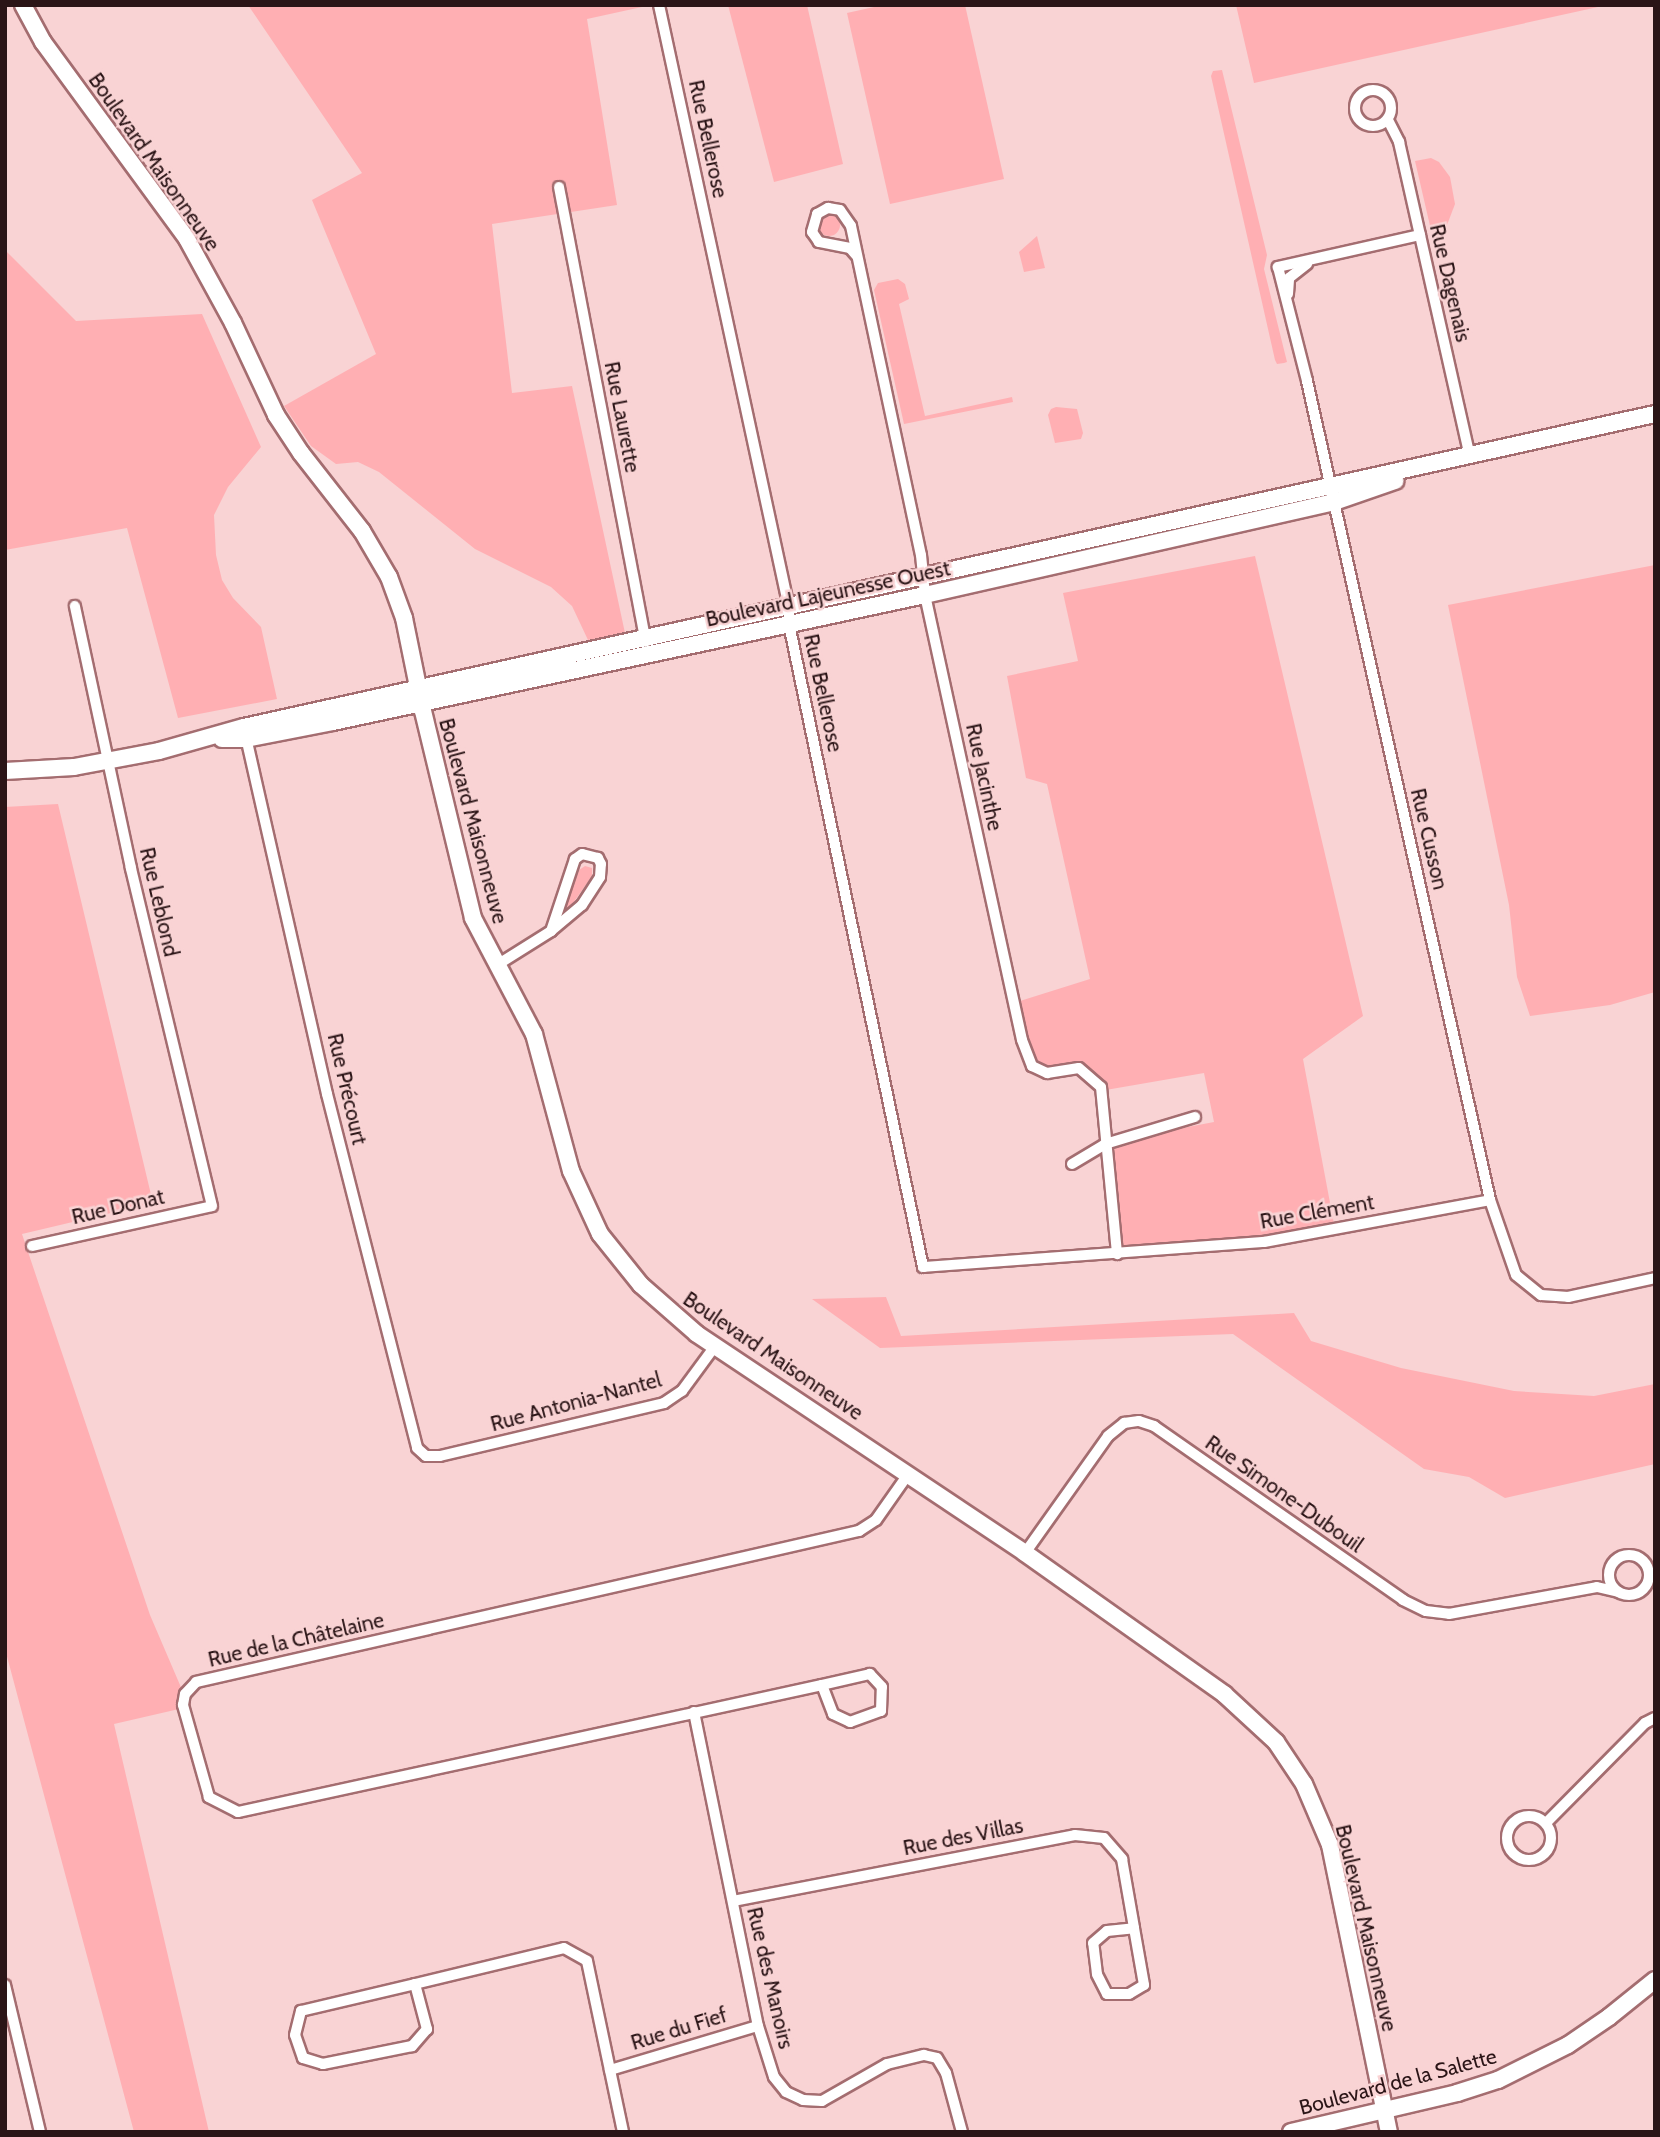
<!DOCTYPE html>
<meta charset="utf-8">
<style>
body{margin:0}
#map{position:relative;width:1660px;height:2137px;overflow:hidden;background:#f9d3d4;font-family:Cabin,sans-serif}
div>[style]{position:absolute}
.green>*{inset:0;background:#ffafb3}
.round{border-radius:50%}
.roads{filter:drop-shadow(2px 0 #a46d70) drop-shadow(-2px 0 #a46d70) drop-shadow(0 2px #a46d70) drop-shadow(0 -2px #a46d70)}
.street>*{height:10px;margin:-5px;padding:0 5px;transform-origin:5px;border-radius:5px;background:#fff}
.street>.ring{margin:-5px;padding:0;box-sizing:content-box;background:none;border:10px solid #fff;border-radius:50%}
.secondary>*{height:16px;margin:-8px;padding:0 8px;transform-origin:8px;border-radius:8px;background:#fff}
span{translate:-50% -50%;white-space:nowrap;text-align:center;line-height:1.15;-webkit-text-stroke:5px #f9d3d4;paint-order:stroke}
.street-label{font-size:21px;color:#2b1517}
.frame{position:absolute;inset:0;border:7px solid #2b1517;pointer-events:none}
</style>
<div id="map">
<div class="green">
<i style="clip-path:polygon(248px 5px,651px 5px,587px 19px,617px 205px,492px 224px,512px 393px,572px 386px,625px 633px,588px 640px,572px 606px,551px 587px,475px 549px,379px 472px,358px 462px,336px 464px,311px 446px,284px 406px,376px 354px,312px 200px,362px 173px)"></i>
<i style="clip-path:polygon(728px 5px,807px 5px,843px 164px,774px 182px)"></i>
<i style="clip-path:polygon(883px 5px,965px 5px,1004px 179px,890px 204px,847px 13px)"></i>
<i style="clip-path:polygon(1236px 5px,1607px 5px,1254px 83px)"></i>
<i style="clip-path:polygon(1222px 70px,1267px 255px,1264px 269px,1287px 362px,1284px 363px,1277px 364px,1275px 360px,1211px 76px,1213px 71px)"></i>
<i style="clip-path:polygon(1431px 158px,1439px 162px,1450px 177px,1455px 204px,1447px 225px,1431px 230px,1415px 161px)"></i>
<i class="round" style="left:818px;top:214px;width:22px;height:22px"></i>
<i style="clip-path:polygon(1037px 236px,1045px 268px,1024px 272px,1019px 252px)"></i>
<i style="clip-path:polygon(5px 250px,76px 321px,202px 314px,261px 447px,228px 487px,214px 515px,216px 555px,222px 580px,233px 598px,261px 627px,277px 699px,178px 718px,127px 528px,5px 550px)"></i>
<i style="clip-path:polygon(898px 279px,905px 284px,909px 299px,899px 304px,925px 416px,1012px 397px,1013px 402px,904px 424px,874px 290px,878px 283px)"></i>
<i style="clip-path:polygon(1056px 407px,1077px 409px,1083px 433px,1081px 439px,1055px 443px,1048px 415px,1051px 409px)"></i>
<i style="clip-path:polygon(1255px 556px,1363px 1016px,1303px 1059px,1334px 1224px,1268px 1242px,1117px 1254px,1109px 1142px,1214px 1122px,1204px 1073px,1100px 1091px,1077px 1068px,1033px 1066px,1014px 1003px,1090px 979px,1047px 784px,1026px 778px,1007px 676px,1078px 661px,1063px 593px)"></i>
<i style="clip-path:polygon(1655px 565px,1655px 992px,1610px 1005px,1530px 1016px,1517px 977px,1509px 905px,1448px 605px)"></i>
<i style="clip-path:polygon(58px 804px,153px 1203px,22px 1234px,150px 1615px,183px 1692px,179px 1709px,114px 1724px,209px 2132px,134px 2132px,5px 1649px,5px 807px)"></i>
<i style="clip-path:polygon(585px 866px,592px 868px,592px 876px,569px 909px,565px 909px,579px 870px)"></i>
<i style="clip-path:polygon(886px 1297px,901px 1336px,1294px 1313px,1311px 1341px,1401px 1368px,1514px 1391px,1594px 1396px,1655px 1384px,1655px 1464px,1505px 1498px,1469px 1477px,1424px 1469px,1233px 1334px,880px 1348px,812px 1299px)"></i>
</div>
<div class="roads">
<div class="street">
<i style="left:659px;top:5px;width:617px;rotate:77.83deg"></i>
<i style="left:789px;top:608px;width:16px;rotate:90deg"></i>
<i style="left:789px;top:624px;width:657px;rotate:78.23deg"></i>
<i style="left:923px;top:1267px;width:342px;rotate:-4.2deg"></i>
<i style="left:1264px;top:1242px;width:230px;rotate:-10.5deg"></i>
<i style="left:1490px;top:1200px;width:79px;rotate:70.9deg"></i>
<i style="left:1516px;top:1275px;width:32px;rotate:39deg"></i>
<i style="left:1541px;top:1295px;width:27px;rotate:4deg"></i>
<i style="left:1568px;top:1297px;width:89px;rotate:-12.3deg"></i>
<i class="ring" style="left:1355px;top:90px;width:26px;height:26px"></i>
<i style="left:1388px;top:120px;width:25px;rotate:63deg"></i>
<i style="left:1399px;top:142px;width:322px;rotate:77.3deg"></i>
<i style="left:559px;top:187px;width:463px;rotate:79.2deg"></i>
<i style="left:1420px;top:235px;width:146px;rotate:167.3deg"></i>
<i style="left:1278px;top:267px;width:118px;rotate:75.7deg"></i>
<i style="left:1307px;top:381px;width:839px;rotate:77.4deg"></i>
<i style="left:856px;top:255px;width:9px;rotate:-131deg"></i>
<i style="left:850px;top:248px;width:32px;rotate:-169deg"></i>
<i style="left:819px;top:242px;width:12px;rotate:-125deg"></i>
<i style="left:812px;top:232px;width:19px;rotate:-74deg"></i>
<i style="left:817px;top:214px;width:13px;rotate:-29deg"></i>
<i style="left:828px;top:208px;width:12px;rotate:9deg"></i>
<i style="left:840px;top:210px;width:19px;rotate:55deg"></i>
<i style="left:851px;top:226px;width:336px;rotate:78deg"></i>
<i style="left:921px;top:555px;width:40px;rotate:84.3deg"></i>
<i style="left:925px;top:595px;width:455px;rotate:77.7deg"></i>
<i style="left:1022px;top:1040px;width:28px;rotate:69deg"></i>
<i style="left:1032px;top:1066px;width:17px;rotate:25deg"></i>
<i style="left:1047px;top:1073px;width:32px;rotate:-9deg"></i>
<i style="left:1079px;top:1068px;width:29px;rotate:41deg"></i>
<i style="left:1101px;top:1087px;width:168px;rotate:84.5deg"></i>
<i style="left:1288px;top:294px;width:16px;rotate:-86deg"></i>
<i style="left:1289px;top:278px;width:23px;rotate:-38deg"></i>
<i style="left:245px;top:733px;width:370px;rotate:77.2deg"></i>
<i style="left:327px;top:1094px;width:365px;rotate:75.7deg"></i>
<i style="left:417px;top:1448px;width:12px;rotate:42deg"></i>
<i style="left:426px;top:1456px;width:14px"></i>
<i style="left:440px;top:1456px;width:230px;rotate:-13.3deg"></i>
<i style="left:664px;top:1403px;width:22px;rotate:-34deg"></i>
<i style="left:682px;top:1391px;width:56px;rotate:-53.7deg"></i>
<i style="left:497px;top:965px;width:64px;rotate:-32.2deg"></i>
<i style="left:551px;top:931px;width:40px;rotate:-40deg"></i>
<i style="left:582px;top:905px;width:33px;rotate:-57deg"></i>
<i style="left:600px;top:877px;width:13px;rotate:-86deg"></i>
<i style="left:601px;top:864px;width:7px;rotate:-117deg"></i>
<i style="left:598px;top:858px;width:16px;rotate:-166deg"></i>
<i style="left:582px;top:854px;width:9px;rotate:144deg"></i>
<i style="left:575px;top:859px;width:76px;rotate:108.4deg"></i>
<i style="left:1072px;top:1164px;width:39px;rotate:-31deg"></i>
<i style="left:1105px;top:1144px;width:94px;rotate:-16.7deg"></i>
<i style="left:32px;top:1246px;width:184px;rotate:-12.5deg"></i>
<i style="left:212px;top:1206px;width:348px;rotate:-103.5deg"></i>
<i style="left:131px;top:868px;width:268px;rotate:-102.1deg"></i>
<i style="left:1025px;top:1553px;width:143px;rotate:-54.6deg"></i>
<i style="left:1108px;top:1436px;width:21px;rotate:-39deg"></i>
<i style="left:1124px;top:1423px;width:15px;rotate:-8deg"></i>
<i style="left:1139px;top:1421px;width:16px;rotate:18deg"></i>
<i style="left:1154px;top:1426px;width:304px;rotate:34.9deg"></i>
<i style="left:1403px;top:1600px;width:25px;rotate:26deg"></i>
<i style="left:1426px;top:1611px;width:23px;rotate:7deg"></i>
<i style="left:1449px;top:1614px;width:150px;rotate:-10.3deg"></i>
<i style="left:1597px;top:1587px;width:22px;rotate:13deg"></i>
<i class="ring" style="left:1609px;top:1555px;width:30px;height:30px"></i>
<i style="left:822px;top:1685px;width:31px;rotate:69deg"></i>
<i style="left:833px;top:1714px;width:19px;rotate:25deg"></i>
<i style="left:850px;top:1722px;width:33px;rotate:-20deg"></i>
<i style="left:881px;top:1711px;width:24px;rotate:-88deg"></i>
<i style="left:882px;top:1687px;width:18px;rotate:-133deg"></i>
<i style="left:870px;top:1674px;width:49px;rotate:167.1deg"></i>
<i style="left:822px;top:1685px;width:598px;rotate:167.73deg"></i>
<i style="left:238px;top:1812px;width:33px;rotate:-153deg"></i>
<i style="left:209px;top:1797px;width:96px;rotate:-105.8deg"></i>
<i style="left:183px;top:1705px;width:11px;rotate:-80deg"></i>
<i style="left:185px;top:1694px;width:16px;rotate:-47deg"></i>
<i style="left:196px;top:1682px;width:680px;rotate:-12.83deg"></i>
<i style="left:859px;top:1531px;width:20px;rotate:-33deg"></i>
<i style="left:876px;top:1520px;width:57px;rotate:-54.9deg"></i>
<i style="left:694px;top:1712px;width:320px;rotate:78.5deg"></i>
<i style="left:758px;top:2026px;width:53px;rotate:72.6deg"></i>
<i style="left:774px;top:2077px;width:19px;rotate:51deg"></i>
<i style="left:786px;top:2092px;width:19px;rotate:25deg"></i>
<i style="left:803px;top:2100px;width:19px;rotate:3deg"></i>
<i style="left:822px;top:2101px;width:75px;rotate:-29.6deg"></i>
<i style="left:887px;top:2064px;width:38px;rotate:-14deg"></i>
<i style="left:924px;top:2055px;width:13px;rotate:13deg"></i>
<i style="left:937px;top:2058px;width:17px;rotate:59deg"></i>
<i style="left:946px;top:2073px;width:61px;rotate:74.8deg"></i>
<i class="ring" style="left:1507px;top:1816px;width:34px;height:34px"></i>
<i style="left:1546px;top:1823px;width:141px;rotate:-45.3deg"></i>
<i style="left:1645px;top:1723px;width:11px;rotate:-27deg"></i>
<i style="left:733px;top:1901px;width:348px;rotate:-10.9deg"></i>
<i style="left:1075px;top:1835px;width:29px;rotate:6deg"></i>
<i style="left:1104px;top:1838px;width:28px;rotate:49deg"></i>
<i style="left:1122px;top:1859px;width:70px;rotate:80.1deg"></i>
<i style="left:1134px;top:1928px;width:58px;rotate:80deg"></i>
<i style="left:1144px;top:1985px;width:17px;rotate:149deg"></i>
<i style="left:1129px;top:1994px;width:22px;rotate:180deg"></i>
<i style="left:1107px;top:1994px;width:22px;rotate:-117deg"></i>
<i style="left:1097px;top:1974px;width:31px;rotate:-97deg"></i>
<i style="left:1093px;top:1943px;width:18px;rotate:-41deg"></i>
<i style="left:1107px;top:1931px;width:27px;rotate:-6deg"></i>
<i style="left:415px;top:1984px;width:47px;rotate:75.1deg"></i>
<i style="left:427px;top:2029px;width:23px;rotate:131deg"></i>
<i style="left:412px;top:2046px;width:91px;rotate:168.6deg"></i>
<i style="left:323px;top:2064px;width:21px;rotate:-163deg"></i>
<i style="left:303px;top:2058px;width:24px;rotate:-109deg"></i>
<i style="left:295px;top:2035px;width:25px;rotate:-76deg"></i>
<i style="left:301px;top:2011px;width:117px;rotate:-13.3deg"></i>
<i style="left:415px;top:1984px;width:153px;rotate:-13.6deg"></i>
<i style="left:564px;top:1948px;width:26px;rotate:29deg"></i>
<i style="left:587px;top:1961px;width:175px;rotate:78.1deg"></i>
<i style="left:5px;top:1985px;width:151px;rotate:76.6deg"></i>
<i style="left:610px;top:2070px;width:154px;rotate:-16.6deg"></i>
</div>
<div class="secondary">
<i style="left:23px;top:5px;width:42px;rotate:61.6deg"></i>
<i style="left:43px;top:42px;width:244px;rotate:53.8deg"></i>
<i style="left:187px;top:239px;width:96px;rotate:61.3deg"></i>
<i style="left:233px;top:323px;width:102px;rotate:64.9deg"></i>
<i style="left:276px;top:415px;width:45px;rotate:56.7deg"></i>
<i style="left:301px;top:453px;width:99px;rotate:52deg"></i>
<i style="left:362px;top:531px;width:53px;rotate:59.6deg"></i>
<i style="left:389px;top:577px;width:44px;rotate:69.9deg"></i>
<i style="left:404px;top:618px;width:95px;rotate:78.5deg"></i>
<i style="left:423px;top:711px;width:213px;rotate:76.4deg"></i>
<i style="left:473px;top:918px;width:131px;rotate:62.3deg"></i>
<i style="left:534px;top:1034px;width:142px;rotate:74.9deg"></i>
<i style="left:571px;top:1171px;width:69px;rotate:65.3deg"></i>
<i style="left:600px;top:1234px;width:65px;rotate:51.2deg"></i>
<i style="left:641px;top:1285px;width:74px;rotate:41.2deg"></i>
<i style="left:697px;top:1334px;width:394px;rotate:33.7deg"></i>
<i style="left:1025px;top:1553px;width:244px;rotate:35.3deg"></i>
<i style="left:1224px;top:1694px;width:71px;rotate:42.7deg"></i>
<i style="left:1276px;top:1742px;width:50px;rotate:56.3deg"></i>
<i style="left:1304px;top:1784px;width:66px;rotate:66.9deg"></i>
<i style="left:1330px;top:1845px;width:293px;rotate:78.4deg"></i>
<i style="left:222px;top:739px;width:24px"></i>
<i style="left:246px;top:739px;width:89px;rotate:-11.1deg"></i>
<i style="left:333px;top:722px;width:605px;rotate:-12.11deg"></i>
<i style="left:925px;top:595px;width:419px;rotate:-12.8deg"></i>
<i style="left:1334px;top:502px;width:65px;rotate:-19deg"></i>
<i style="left:5px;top:771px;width:69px;rotate:-3.3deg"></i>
<i style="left:74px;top:767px;width:86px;rotate:-10.7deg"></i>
<i style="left:159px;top:751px;width:88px;rotate:-15.8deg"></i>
<i style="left:244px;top:727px;width:1445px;rotate:-12.51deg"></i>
<i style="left:1291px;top:2132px;width:171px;rotate:-13.2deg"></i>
<i style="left:1457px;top:2093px;width:43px;rotate:-17.6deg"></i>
<i style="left:1498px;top:2080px;width:78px;rotate:-26.6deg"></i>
<i style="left:1568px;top:2045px;width:50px;rotate:-34.3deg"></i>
<i style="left:1609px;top:2017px;width:59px;rotate:-38.8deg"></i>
</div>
</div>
<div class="street-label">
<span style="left:708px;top:139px;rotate:78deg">Rue Bellerose</span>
<span style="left:154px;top:162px;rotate:55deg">Boulevard Maisonneuve</span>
<span style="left:1450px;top:283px;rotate:77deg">Rue Dagenais</span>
<span style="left:622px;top:417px;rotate:79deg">Rue Laurette</span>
<span style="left:828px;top:594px;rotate:-12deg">Boulevard Lajeunesse Ouest</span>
<span style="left:823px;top:693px;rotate:78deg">Rue Bellerose</span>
<span style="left:984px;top:777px;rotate:78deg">Rue Jacinthe</span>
<span style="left:473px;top:821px;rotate:75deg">Boulevard Maisonneuve</span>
<span style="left:1429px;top:839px;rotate:77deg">Rue Cusson</span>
<span style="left:159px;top:902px;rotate:77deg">Rue Leblond</span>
<span style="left:347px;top:1089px;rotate:77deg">Rue Précourt</span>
<span style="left:118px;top:1207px;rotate:-13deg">Rue Donat</span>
<span style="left:1317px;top:1212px;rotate:-10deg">Rue Clément</span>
<span style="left:773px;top:1356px;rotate:34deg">Boulevard Maisonneuve</span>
<span style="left:576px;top:1402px;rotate:-15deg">Rue Antonia-Nantel</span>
<span style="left:1284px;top:1494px;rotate:35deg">Rue Simone-Dubouil</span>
<span style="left:296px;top:1640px;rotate:-13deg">Rue de la Châtelaine</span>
<span style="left:963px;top:1837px;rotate:-11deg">Rue des Villas</span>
<span style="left:1366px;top:1928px;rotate:77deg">Boulevard Maisonneuve</span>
<span style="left:770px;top:1978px;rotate:77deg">Rue des Manoirs</span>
<span style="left:679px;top:2029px;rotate:-17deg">Rue du Fief</span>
<span style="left:1398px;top:2082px;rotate:-15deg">Boulevard de la Salette</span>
</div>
<div class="frame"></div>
</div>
